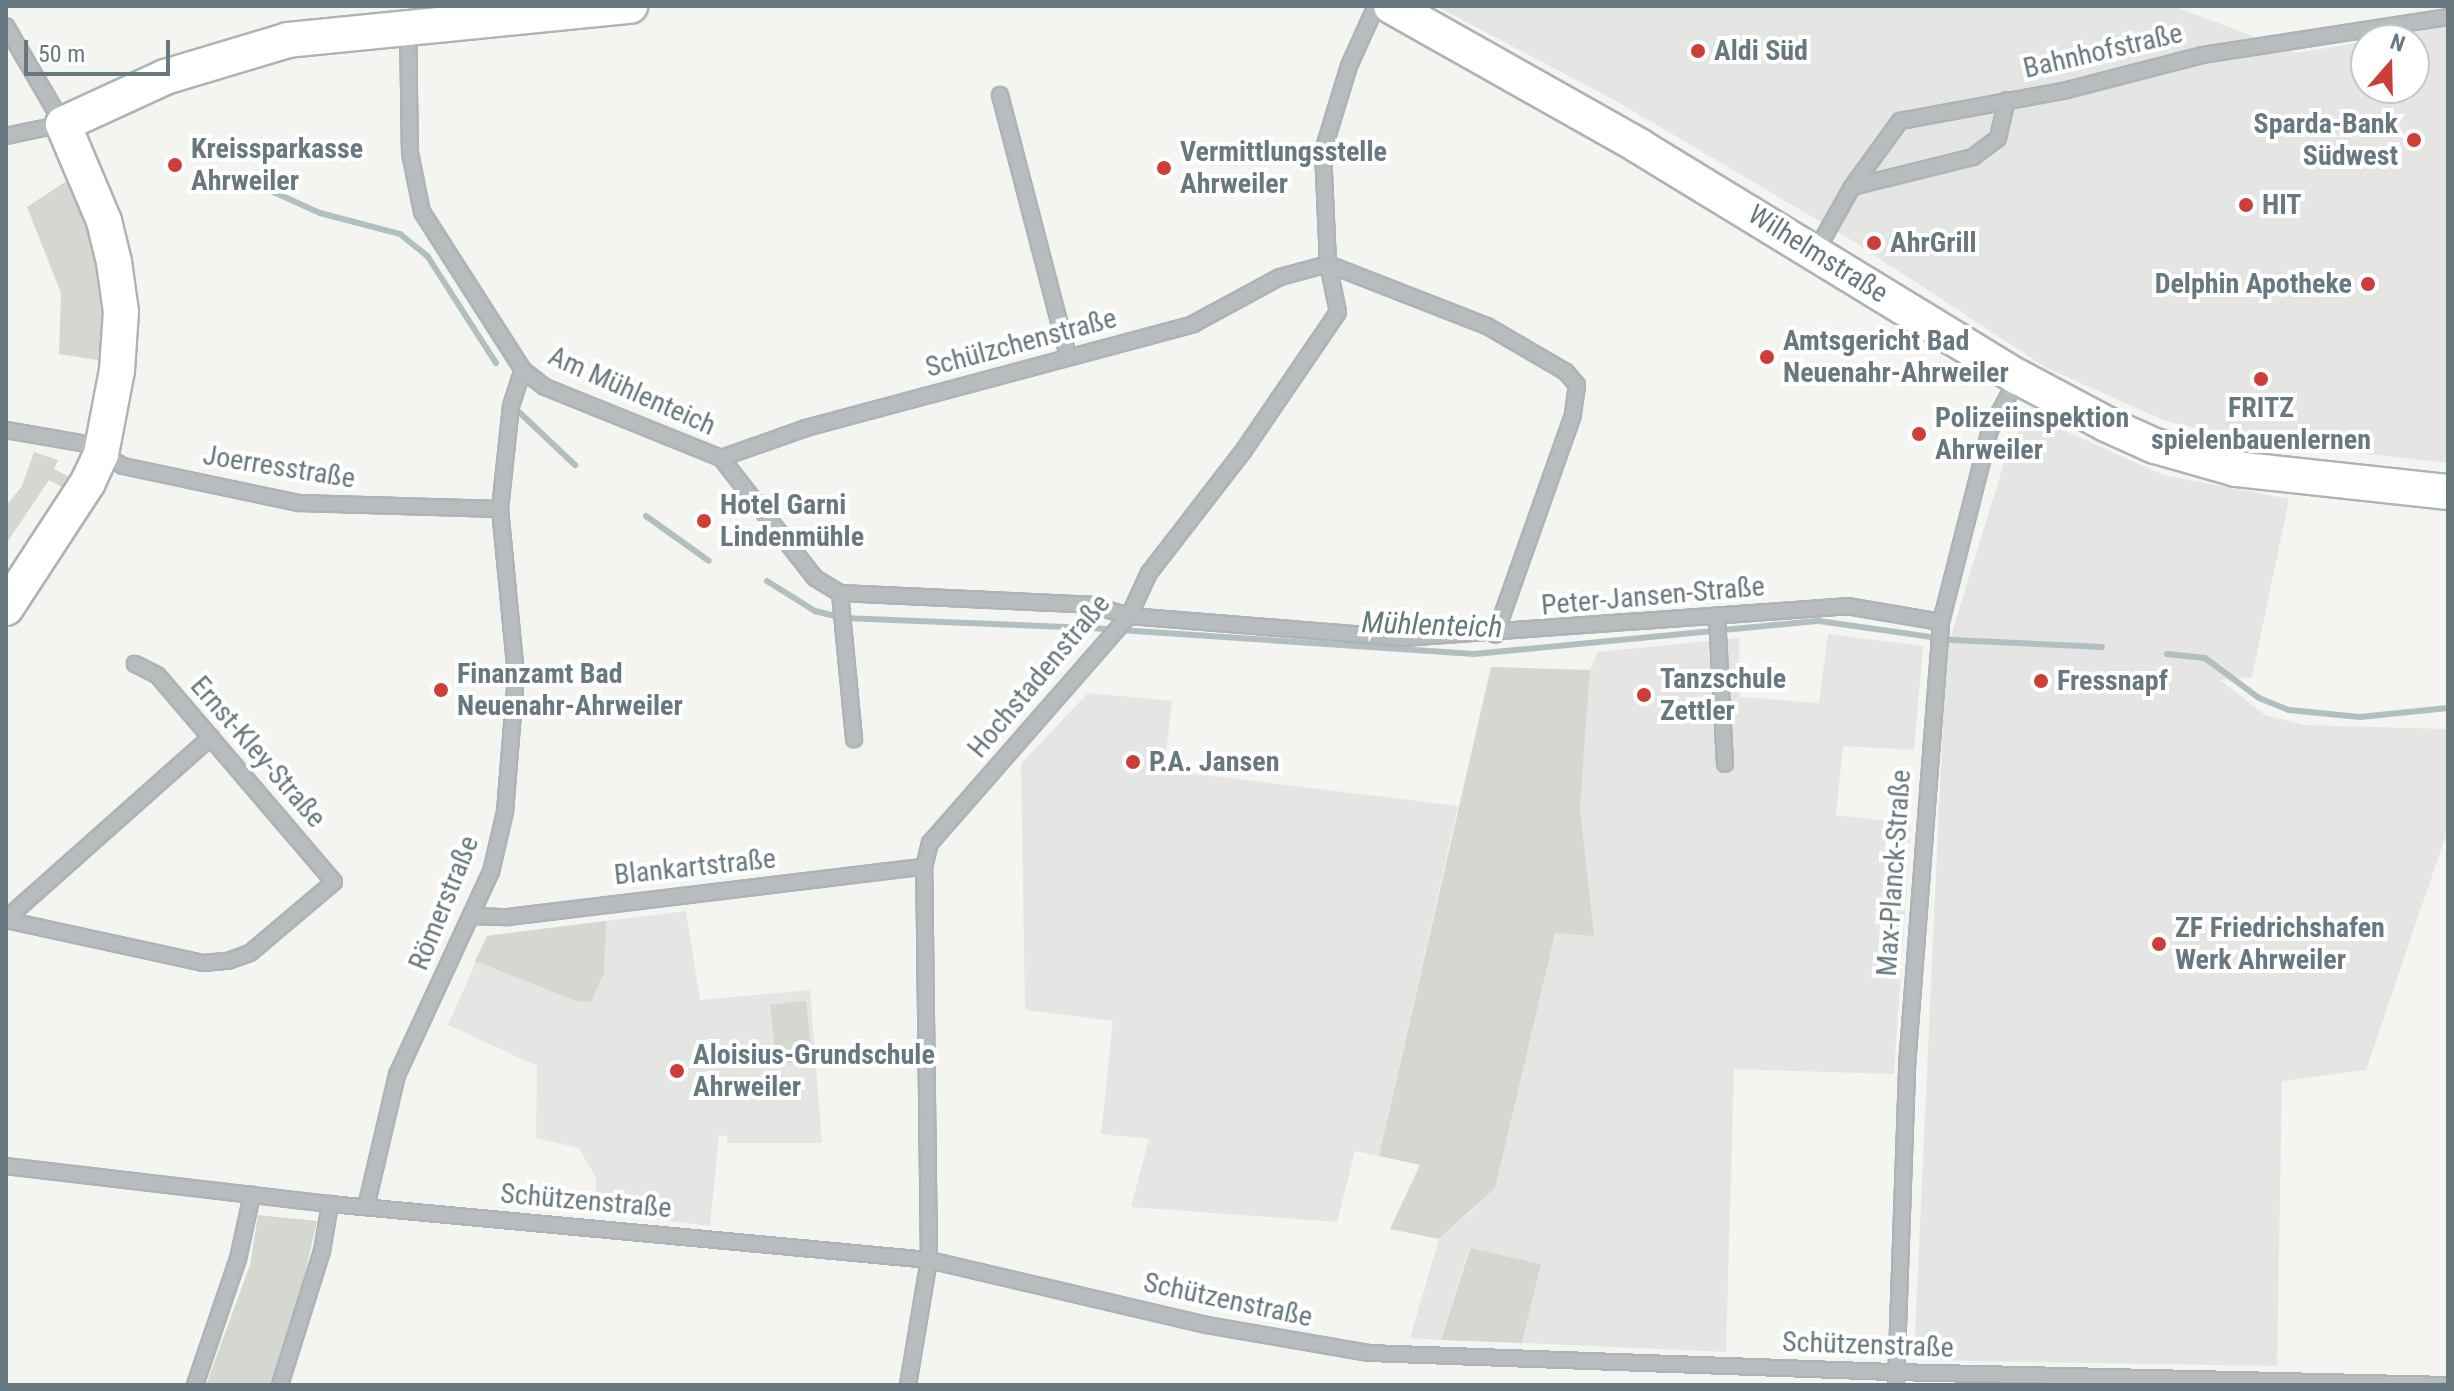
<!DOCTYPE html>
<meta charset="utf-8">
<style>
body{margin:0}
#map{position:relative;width:2454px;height:1391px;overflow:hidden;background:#f4f4f1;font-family:"Roboto Condensed",sans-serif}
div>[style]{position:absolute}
.built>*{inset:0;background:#e5e5e4}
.green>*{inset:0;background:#d5d8d1;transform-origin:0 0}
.stream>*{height:6px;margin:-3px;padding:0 3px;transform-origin:3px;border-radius:3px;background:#b1bfc0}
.roads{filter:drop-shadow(2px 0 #aeb3b5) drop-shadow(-2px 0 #aeb3b5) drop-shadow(0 2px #aeb3b5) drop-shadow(0 -2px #aeb3b5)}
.minor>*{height:14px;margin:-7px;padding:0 7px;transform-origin:7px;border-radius:7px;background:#b7bdbf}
.major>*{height:34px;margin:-17px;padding:0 17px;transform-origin:17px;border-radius:17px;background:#fff}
.dots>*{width:22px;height:22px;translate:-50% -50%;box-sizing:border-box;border:4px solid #fff;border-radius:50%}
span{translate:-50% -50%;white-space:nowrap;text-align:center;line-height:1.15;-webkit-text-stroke:8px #fff;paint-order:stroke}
.poi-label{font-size:28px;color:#67787e;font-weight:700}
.left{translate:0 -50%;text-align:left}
.right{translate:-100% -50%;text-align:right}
.street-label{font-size:28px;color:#67787e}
.water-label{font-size:30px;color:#637a7b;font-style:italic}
.frame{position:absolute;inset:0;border:8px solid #67787e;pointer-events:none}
.north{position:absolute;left:2350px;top:24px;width:80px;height:80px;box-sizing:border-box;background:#fff;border:2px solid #c2c9cb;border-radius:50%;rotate:20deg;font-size:22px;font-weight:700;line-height:32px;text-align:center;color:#67787e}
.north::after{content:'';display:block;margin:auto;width:28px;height:36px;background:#cd3e38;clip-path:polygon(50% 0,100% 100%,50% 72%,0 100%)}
.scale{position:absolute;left:24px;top:40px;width:146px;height:36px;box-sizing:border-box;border:4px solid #67787e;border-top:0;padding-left:10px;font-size:24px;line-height:28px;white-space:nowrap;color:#67787e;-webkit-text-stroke:6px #fff;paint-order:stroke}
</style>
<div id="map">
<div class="built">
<i style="clip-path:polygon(1436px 6px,2173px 6px,2298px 53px,2366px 41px,2366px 88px,2414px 88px,2414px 40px,2370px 40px,2448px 26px,2448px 463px,2242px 440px,2163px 420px,2045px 367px,1848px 238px,1616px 101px)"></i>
<i style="clip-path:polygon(2037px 418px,2163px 475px,2289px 499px,2252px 677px,2220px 680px,2265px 715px,2303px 725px,2448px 729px,2448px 829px,2366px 1070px,2282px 1081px,2277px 1366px,1914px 1360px,1946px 652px,2012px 437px)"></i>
<i style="clip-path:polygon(1828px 634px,1923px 646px,1914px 750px,1843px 746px,1836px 815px,1911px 824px,1894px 1074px,1734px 1069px,1726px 1352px,1522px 1343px,1541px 1264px,1469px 1248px,1441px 1340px,1410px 1338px,1439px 1239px,1476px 1207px,1555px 933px,1593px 935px,1580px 808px,1590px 670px,1598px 652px,1739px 638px,1740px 697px,1819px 703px)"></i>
<i style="clip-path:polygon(1088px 693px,1172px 701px,1164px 770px,1458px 806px,1379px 1156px,1355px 1151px,1337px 1222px,1131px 1207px,1149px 1139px,1101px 1134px,1113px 1021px,1025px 1010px,1021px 764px)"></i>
<i style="clip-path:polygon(686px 911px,700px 1000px,810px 990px,822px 1143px,727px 1143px,727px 1136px,719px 1135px,710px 1226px,595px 1212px,596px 1178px,579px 1148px,536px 1138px,537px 1066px,448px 1025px,487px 936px)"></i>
</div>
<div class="green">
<i style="clip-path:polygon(71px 178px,85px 200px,110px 324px,104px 361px,59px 354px,61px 293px,27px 207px)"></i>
<i style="clip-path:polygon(34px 452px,58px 460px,54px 469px,79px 482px,73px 493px,49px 480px,6px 544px,6px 506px,22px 486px)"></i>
<i style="clip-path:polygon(1491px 667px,1590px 670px,1580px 808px,1594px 936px,1555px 933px,1495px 1188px,1439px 1239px,1390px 1229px,1420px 1165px,1379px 1156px)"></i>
<i style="clip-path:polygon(606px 921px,604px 973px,591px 1002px,576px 1001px,475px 961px,487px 936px)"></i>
<i style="left:806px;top:1001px;width:60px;height:36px;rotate:84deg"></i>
<i style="clip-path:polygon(258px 1215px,317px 1221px,297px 1308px,271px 1385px,206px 1385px,250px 1265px)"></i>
<i style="clip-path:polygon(1470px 1248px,1541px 1264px,1522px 1343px,1441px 1340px)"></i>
</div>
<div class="stream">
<i style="left:271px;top:191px;width:54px;rotate:24.2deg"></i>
<i style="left:320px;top:213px;width:83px;rotate:14.7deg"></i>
<i style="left:400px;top:234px;width:36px;rotate:39deg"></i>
<i style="left:428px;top:257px;width:126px;rotate:57.3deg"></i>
<i style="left:520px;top:413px;width:76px;rotate:43.4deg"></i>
<i style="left:646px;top:516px;width:77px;rotate:35.5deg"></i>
<i style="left:767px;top:581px;width:57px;rotate:32deg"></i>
<i style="left:815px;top:611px;width:29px;rotate:14deg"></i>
<i style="left:843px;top:618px;width:248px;rotate:2.3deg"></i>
<i style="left:1091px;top:628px;width:384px;rotate:3.9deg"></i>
<i style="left:1474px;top:654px;width:347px;rotate:-5.5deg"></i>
<i style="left:1819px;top:621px;width:134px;rotate:8.1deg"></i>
<i style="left:1952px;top:640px;width:150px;rotate:2.7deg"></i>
<i style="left:2167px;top:654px;width:38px;rotate:6deg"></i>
<i style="left:2205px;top:658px;width:67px;rotate:36.5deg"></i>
<i style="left:2259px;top:698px;width:32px;rotate:22deg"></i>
<i style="left:2289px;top:710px;width:71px;rotate:5.6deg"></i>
<i style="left:2360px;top:717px;width:88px;rotate:-5.8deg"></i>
</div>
<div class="roads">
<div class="minor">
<i style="left:6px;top:26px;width:113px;rotate:59.8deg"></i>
<i style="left:63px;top:124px;width:58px;rotate:168.1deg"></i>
<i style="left:408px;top:27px;width:126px;rotate:89.1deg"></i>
<i style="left:410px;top:153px;width:60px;rotate:78.5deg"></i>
<i style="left:422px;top:212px;width:188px;rotate:57.4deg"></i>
<i style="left:523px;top:370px;width:28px;rotate:38deg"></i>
<i style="left:545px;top:387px;width:190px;rotate:22deg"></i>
<i style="left:721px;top:458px;width:152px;rotate:51.9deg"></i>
<i style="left:815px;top:578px;width:29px;rotate:31deg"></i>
<i style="left:840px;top:593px;width:251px;rotate:2.7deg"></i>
<i style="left:1091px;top:605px;width:40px;rotate:16deg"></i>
<i style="left:1129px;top:616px;width:275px;rotate:4.6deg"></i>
<i style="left:1403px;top:638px;width:445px;rotate:-4.1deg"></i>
<i style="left:1847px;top:606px;width:95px;rotate:9.7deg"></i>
<i style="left:1000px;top:95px;width:270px;rotate:75.4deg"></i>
<i style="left:1852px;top:187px;width:125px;rotate:-13.9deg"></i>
<i style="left:1973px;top:157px;width:31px;rotate:-37deg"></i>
<i style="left:1998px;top:138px;width:39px;rotate:-77deg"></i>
<i style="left:1816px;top:251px;width:73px;rotate:-60.6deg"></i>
<i style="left:1852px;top:187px;width:82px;rotate:-54deg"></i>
<i style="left:1900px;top:121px;width:170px;rotate:-10.5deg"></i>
<i style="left:2067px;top:90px;width:139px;rotate:-14.5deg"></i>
<i style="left:2202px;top:55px;width:249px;rotate:-8.8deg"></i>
<i style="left:1328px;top:264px;width:171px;rotate:21.3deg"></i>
<i style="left:1487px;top:326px;width:91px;rotate:30.2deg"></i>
<i style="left:1566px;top:372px;width:17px;rotate:50deg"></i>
<i style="left:1577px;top:385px;width:30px;rotate:98deg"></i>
<i style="left:1573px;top:415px;width:233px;rotate:109.5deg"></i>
<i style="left:6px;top:430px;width:81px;rotate:9.9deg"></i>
<i style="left:86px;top:444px;width:43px;rotate:30.7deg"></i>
<i style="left:123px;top:466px;width:180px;rotate:11.9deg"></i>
<i style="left:299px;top:503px;width:201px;rotate:1.7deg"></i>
<i style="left:721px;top:458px;width:90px;rotate:-19.4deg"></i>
<i style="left:806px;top:428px;width:401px;rotate:-15deg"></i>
<i style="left:1193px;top:324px;width:99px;rotate:-28.4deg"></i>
<i style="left:1280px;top:277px;width:50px;rotate:-15.2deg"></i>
<i style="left:840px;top:593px;width:147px;rotate:84.5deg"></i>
<i style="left:1717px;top:616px;width:148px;rotate:86.9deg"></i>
<i style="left:472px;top:916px;width:36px;rotate:2deg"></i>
<i style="left:508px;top:917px;width:419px;rotate:-6.9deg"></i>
<i style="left:6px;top:919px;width:274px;rotate:-41.6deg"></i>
<i style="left:6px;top:920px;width:202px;rotate:12.3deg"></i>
<i style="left:203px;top:963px;width:25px;rotate:-5deg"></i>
<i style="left:228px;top:961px;width:23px;rotate:-20deg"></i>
<i style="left:250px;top:953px;width:110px;rotate:-40.2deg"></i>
<i style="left:334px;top:882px;width:272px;rotate:-130.5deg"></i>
<i style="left:157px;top:675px;width:25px;rotate:-153deg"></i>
<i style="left:6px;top:1166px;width:326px;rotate:6.7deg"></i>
<i style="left:330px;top:1204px;width:602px;rotate:5.34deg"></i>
<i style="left:929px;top:1260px;width:285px;rotate:13.2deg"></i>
<i style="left:1207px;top:1325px;width:164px;rotate:9.8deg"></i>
<i style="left:1369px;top:1353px;width:524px;rotate:2.08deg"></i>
<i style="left:1893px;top:1372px;width:555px;rotate:1.34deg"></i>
<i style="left:366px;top:1207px;width:136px;rotate:-76.8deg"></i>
<i style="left:397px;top:1075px;width:224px;rotate:-65.2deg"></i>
<i style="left:491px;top:872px;width:62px;rotate:-76.9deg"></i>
<i style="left:505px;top:812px;width:137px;rotate:-85.4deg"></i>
<i style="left:516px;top:675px;width:167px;rotate:-95.5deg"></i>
<i style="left:500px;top:509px;width:104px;rotate:-83.9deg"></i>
<i style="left:511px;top:406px;width:38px;rotate:-72deg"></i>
<i style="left:195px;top:1385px;width:133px;rotate:-71.2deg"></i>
<i style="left:238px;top:1259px;width:66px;rotate:-77.7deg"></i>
<i style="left:280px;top:1385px;width:140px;rotate:-72.6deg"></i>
<i style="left:322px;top:1251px;width:48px;rotate:-80.3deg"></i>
<i style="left:908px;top:1385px;width:127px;rotate:-80.5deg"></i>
<i style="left:929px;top:1260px;width:393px;rotate:-90.7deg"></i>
<i style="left:924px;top:867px;width:25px;rotate:-76deg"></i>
<i style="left:930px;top:843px;width:302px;rotate:-48.8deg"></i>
<i style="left:1129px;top:616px;width:47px;rotate:-65.1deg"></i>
<i style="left:1149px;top:573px;width:155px;rotate:-52.3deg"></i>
<i style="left:1244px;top:450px;width:167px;rotate:-55.7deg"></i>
<i style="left:1338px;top:312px;width:49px;rotate:-101.8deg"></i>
<i style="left:1328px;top:264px;width:113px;rotate:-92.5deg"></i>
<i style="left:1323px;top:151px;width:89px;rotate:-73deg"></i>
<i style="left:1349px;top:66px;width:66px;rotate:-65.8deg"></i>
<i style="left:1896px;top:1385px;width:319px;rotate:-88deg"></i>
<i style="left:1907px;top:1066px;width:445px;rotate:-85.6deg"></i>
<i style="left:1941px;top:622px;width:198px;rotate:-75.7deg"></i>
<i style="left:1990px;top:430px;width:59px;rotate:-61.7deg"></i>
</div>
<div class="major">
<i style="left:1391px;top:6px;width:285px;rotate:29.4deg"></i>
<i style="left:1639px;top:146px;width:444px;rotate:31.4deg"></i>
<i style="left:2018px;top:377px;width:100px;rotate:28.1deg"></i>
<i style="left:2106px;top:424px;width:54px;rotate:24.2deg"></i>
<i style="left:2155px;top:446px;width:84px;rotate:15.9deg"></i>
<i style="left:2236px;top:469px;width:213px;rotate:6.2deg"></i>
<i style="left:6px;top:608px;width:150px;rotate:-56.9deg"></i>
<i style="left:88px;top:482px;width:31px;rotate:-65deg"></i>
<i style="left:101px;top:454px;width:86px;rotate:-79.2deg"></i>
<i style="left:117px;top:370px;width:58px;rotate:-86.1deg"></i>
<i style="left:121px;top:312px;width:50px;rotate:-98deg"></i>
<i style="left:114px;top:262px;width:42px;rotate:-103.7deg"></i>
<i style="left:104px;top:221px;width:105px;rotate:-112.9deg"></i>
<i style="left:63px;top:124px;width:112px;rotate:-24.7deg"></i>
<i style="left:165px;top:77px;width:128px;rotate:-16.7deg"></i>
<i style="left:288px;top:40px;width:344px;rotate:-5.7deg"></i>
</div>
</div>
<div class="dots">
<i style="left:1698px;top:51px;background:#cd3e38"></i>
<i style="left:2414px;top:140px;background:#cd3e38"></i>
<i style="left:175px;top:165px;background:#cd3e38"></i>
<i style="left:1164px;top:168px;background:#cd3e38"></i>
<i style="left:2246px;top:205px;background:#cd3e38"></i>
<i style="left:1874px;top:243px;background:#cd3e38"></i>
<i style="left:2368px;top:284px;background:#cd3e38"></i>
<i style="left:1767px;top:357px;background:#cd3e38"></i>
<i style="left:2261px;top:379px;background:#cd3e38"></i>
<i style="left:1919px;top:434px;background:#cd3e38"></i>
<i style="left:704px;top:521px;background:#cd3e38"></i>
<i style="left:2041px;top:681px;background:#cd3e38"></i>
<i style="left:441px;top:690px;background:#cd3e38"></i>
<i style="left:1644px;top:695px;background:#cd3e38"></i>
<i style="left:1133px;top:762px;background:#cd3e38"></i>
<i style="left:2159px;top:944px;background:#cd3e38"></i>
<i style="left:677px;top:1071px;background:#cd3e38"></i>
</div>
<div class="poi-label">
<span class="left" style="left:1714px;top:51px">Aldi Süd</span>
<span class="right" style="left:2398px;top:140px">Sparda-Bank<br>Südwest</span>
<span class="left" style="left:191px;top:165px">Kreissparkasse<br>Ahrweiler</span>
<span class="left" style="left:1180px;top:168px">Vermittlungsstelle<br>Ahrweiler</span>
<span class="left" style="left:2262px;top:205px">HIT</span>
<span class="left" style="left:1890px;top:243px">AhrGrill</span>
<span class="right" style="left:2352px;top:284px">Delphin Apotheke</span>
<span class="left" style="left:1783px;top:357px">Amtsgericht Bad<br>Neuenahr-Ahrweiler</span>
<span style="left:2261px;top:424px">FRITZ<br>spielenbauenlernen</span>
<span class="left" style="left:1935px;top:434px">Polizeiinspektion<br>Ahrweiler</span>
<span class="left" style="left:720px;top:521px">Hotel Garni<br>Lindenmühle</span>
<span class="left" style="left:457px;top:690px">Finanzamt Bad<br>Neuenahr-Ahrweiler</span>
<span class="left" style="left:1660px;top:695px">Tanzschule<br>Zettler</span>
<span class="left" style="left:2057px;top:681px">Fressnapf</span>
<span class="left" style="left:1149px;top:762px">P.A. Jansen</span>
<span class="left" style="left:2175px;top:944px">ZF Friedrichshafen<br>Werk Ahrweiler</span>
<span class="left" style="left:693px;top:1071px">Aloisius-Grundschule<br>Ahrweiler</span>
</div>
<div class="street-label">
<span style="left:2103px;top:51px;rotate:-13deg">Bahnhofstraße</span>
<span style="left:1818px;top:254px;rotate:32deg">Wilhelmstraße</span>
<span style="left:1021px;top:343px;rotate:-15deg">Schülzchenstraße</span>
<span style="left:632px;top:391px;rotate:24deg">Am Mühlenteich</span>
<span style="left:279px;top:467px;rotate:9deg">Joerresstraße</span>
<span style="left:1653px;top:596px;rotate:-5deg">Peter-Jansen-Straße</span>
<span style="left:1039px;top:676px;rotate:-50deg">Hochstadenstraße</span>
<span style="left:258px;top:752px;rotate:49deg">Ernst-Kley-Straße</span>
<span style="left:695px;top:867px;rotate:-6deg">Blankartstraße</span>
<span style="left:1894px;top:873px;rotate:-86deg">Max-Planck-Straße</span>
<span style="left:444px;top:903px;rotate:-68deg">Römerstraße</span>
<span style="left:586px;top:1201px;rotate:5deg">Schützenstraße</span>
<span style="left:1228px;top:1300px;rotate:12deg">Schützenstraße</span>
<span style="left:1868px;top:1345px;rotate:2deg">Schützenstraße</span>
</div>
<div class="water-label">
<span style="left:1432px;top:625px;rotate:2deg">Mühlenteich</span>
</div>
<div class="frame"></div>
<div class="north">N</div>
<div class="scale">50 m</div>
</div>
